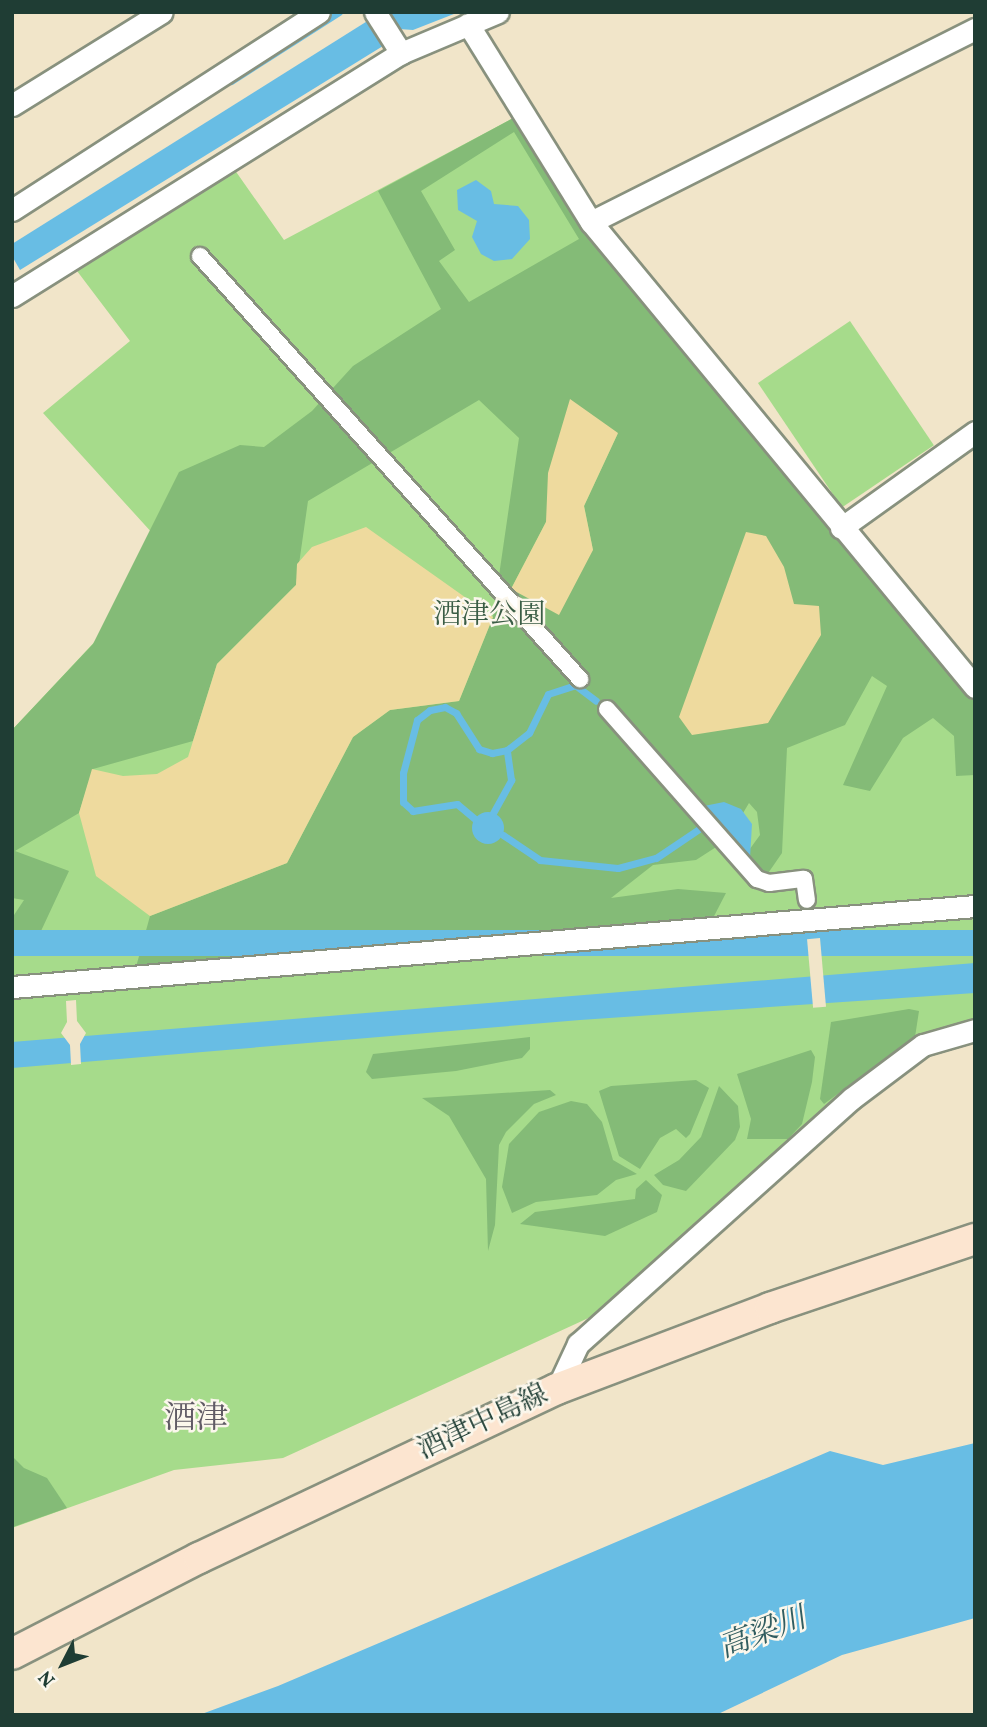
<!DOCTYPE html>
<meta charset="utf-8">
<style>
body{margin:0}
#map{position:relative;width:987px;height:1727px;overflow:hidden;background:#f1e5c9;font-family:Vollkorn,"Noto Serif JP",serif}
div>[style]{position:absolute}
.green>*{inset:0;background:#a6db8b;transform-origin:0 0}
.forest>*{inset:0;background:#84bb77}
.sand>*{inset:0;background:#eeda9e}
.water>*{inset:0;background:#68bde4;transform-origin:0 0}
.round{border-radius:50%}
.pier>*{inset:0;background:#f1e5c9;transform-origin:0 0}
.stream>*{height:7px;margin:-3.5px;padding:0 3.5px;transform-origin:3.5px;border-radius:3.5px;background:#68bde4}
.roads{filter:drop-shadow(2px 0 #88917e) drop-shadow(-2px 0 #88917e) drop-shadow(0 2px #88917e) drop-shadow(0 -2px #88917e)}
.pedestrian>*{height:16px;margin:-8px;padding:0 8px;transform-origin:8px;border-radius:8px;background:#fff}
.minor>*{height:21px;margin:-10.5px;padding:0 10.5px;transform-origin:10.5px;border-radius:10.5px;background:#fff}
.secondary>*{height:30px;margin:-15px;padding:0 15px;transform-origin:15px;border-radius:15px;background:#fce5d0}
span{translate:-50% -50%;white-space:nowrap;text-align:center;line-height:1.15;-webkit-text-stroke:5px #fbf7ec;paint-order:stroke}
.park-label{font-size:28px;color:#3a5d45}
.street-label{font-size:28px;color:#1f3d34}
.water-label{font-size:30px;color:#315d60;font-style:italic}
.quarter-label{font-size:32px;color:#605b65}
.frame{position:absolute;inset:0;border:14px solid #1f3d34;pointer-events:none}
.north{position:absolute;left:28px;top:1629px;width:70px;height:70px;-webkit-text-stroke:5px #fbf7ec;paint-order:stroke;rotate:228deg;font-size:19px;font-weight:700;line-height:28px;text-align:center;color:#1f3d34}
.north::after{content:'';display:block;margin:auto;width:24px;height:32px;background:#1f3d34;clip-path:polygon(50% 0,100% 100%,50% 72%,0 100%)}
</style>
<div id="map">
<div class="green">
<i style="clip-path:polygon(515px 117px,975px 696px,975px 897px,12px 977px,12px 730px,174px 557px,43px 413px,130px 341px,74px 267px,232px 166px,284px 240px)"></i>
<i style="left:850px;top:321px;width:150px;height:111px;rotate:56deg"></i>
<i style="clip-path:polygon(975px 912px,975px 1025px,938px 1031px,595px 1315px,283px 1458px,174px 1470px,12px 1528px,12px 997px)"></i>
</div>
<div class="forest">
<i style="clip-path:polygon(evenodd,515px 117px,975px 696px,975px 775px,956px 776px,954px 736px,933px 718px,903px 738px,870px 791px,843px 785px,887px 686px,872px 676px,845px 725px,787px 748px,782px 853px,760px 885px,746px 879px,744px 857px,760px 835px,757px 812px,749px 803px,727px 840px,696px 860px,653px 865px,611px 898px,678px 889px,726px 893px,712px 920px,136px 967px,150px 916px,287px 863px,353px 737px,390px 710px,459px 701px,493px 617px,519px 438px,479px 400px,308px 501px,296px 585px,217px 664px,193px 741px,93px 769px,79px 813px,15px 851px,69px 871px,41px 931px,30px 938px,12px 933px,12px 918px,24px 900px,12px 898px,12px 730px,93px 644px,179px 472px,240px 445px,264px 447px,312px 411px,353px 366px,441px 309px,378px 191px,515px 117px,514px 132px,579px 239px,469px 302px,439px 261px,455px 250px,421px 191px,514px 132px,515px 117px,618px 433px,584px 506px,593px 550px,511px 589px,546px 522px,618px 433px)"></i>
<i style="clip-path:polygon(909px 1009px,919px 1011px,915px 1037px,824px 1104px,820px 1099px,831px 1022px)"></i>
<i style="clip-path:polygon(530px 1037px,530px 1049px,522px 1058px,456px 1071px,372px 1079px,366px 1072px,373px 1054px)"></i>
<i style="clip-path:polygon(811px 1050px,815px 1057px,812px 1082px,802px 1124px,788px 1139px,747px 1139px,751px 1119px,737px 1074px)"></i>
<i style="clip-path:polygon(696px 1080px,709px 1088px,690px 1134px,686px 1138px,676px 1129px,660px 1138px,640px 1169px,619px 1156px,599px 1091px,611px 1086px)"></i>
<i style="clip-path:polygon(719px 1086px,738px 1106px,740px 1127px,735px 1140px,686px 1191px,663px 1185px,654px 1175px,679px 1160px,701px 1137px)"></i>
<i style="clip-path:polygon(550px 1090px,556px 1095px,534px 1104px,506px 1132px,499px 1145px,495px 1225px,488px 1251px,486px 1179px,449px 1116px,422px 1098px)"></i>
<i style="clip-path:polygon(571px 1101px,587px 1104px,602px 1122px,613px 1160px,637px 1174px,616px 1180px,597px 1195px,536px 1202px,512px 1213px,502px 1187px,509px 1144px,539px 1112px)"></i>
<i style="clip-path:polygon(646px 1180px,662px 1195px,657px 1212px,605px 1236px,520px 1224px,535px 1212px,635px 1199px,636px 1189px)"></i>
<i style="clip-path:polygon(12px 1456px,24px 1468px,47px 1478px,67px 1508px,13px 1527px)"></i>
</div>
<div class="sand">
<i style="clip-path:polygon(570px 399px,618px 433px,584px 506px,593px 550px,559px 615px,511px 589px,546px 522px,548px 473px)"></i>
<i style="clip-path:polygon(366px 527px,493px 617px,459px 701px,390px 710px,353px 737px,287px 863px,150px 916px,96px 876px,79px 813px,92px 769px,123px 776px,157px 774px,188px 757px,217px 664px,296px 585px,297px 564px,312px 547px)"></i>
<i style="clip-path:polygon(746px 532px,766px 536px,784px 567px,794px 604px,819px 606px,821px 635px,768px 723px,692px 735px,679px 717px)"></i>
</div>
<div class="water">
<i style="clip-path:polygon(390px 12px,459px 12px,413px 30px,399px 29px)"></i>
<i style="clip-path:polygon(369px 20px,383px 46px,20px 270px,12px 256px,12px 244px)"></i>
<i style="clip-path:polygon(476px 180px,491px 191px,494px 204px,518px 206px,529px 220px,530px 239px,512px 259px,494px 261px,481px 254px,472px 237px,477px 221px,458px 210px,457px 190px)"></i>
<i style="clip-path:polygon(724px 802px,741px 809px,752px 824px,750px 858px,704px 806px)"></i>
<i class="round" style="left:472px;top:812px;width:32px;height:32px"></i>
<i style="left:975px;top:930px;width:26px;height:966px;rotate:90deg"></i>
<i style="clip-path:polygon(975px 963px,975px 993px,580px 1020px,12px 1068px,12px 1042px)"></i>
<i style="clip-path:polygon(975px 1443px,975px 1618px,842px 1655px,716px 1715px,199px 1715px,278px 1686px,830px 1451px,883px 1465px)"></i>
</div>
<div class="pier">
<i style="left:820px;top:938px;width:69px;height:13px;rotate:85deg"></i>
<i style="clip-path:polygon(76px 1000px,77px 1021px,86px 1033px,80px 1044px,81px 1064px,71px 1065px,70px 1045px,61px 1033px,67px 1022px,66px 1001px)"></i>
</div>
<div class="stream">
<i style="left:231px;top:81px;width:128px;rotate:-32.6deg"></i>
<i style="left:493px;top:813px;width:38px;rotate:-61deg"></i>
<i style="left:511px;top:780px;width:30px;rotate:-98deg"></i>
<i style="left:507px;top:750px;width:28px;rotate:-38deg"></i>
<i style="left:529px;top:733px;width:43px;rotate:-64deg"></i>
<i style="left:548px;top:694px;width:28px;rotate:-18deg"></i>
<i style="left:575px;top:685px;width:26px;rotate:37deg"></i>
<i style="left:475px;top:819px;width:23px;rotate:-140deg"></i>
<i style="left:457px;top:804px;width:45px;rotate:171deg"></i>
<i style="left:413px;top:811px;width:13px;rotate:-138deg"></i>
<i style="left:403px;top:802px;width:29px;rotate:-90deg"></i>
<i style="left:403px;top:773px;width:55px;rotate:-75.2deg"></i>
<i style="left:417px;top:720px;width:16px;rotate:-38deg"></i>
<i style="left:430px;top:710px;width:15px;rotate:-11deg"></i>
<i style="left:445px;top:707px;width:13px;rotate:29deg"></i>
<i style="left:456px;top:713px;width:43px;rotate:57.4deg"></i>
<i style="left:479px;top:749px;width:14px;rotate:17deg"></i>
<i style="left:492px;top:753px;width:15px;rotate:-11deg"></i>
<i style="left:503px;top:835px;width:45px;rotate:34deg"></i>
<i style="left:540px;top:860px;width:78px;rotate:5.9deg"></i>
<i style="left:618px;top:868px;width:39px;rotate:-15deg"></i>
<i style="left:656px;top:858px;width:52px;rotate:-34deg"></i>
</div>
<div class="roads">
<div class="pedestrian">
<i style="left:200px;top:256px;width:569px;rotate:48.07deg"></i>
<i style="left:607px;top:709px;width:227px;rotate:48.6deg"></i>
<i style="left:757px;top:879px;width:13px;rotate:18deg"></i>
<i style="left:769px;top:883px;width:35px;rotate:-7deg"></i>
<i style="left:804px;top:879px;width:21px;rotate:82deg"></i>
</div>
<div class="minor">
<i style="left:375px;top:12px;width:49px;rotate:57.6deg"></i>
<i style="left:468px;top:24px;width:233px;rotate:58.2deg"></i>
<i style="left:591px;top:222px;width:603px;rotate:50.45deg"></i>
<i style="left:12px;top:105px;width:176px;rotate:-31.8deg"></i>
<i style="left:12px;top:210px;width:365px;rotate:-32.8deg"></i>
<i style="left:591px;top:222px;width:430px;rotate:-26.7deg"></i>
<i style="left:12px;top:296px;width:459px;rotate:-32deg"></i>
<i style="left:401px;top:53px;width:105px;rotate:-22.9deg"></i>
<i style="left:841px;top:528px;width:165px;rotate:-35.6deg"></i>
<i style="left:12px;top:987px;width:966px;rotate:-4.81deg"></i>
<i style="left:557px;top:1389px;width:50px;rotate:-65deg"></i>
<i style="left:578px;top:1344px;width:367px;rotate:-41.9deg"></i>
<i style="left:851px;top:1099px;width:90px;rotate:-36.9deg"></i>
<i style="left:923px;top:1045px;width:54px;rotate:-16.1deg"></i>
</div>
<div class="secondary">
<i style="left:12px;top:1654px;width:210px;rotate:-27.2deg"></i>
<i style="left:199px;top:1558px;width:396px;rotate:-25.3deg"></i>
<i style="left:557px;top:1389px;width:228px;rotate:-20.8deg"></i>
<i style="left:770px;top:1308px;width:216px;rotate:-18.6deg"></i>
</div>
</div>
<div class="park-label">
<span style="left:489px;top:616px">酒津公園</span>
</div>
<div class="street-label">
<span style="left:483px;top:1423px;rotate:-25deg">酒津中島線</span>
</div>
<div class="water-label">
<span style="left:763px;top:1634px;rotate:-21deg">高梁川</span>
</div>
<div class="quarter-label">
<span style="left:196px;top:1420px">酒津</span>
</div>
<div class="frame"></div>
<div class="north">N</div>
</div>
